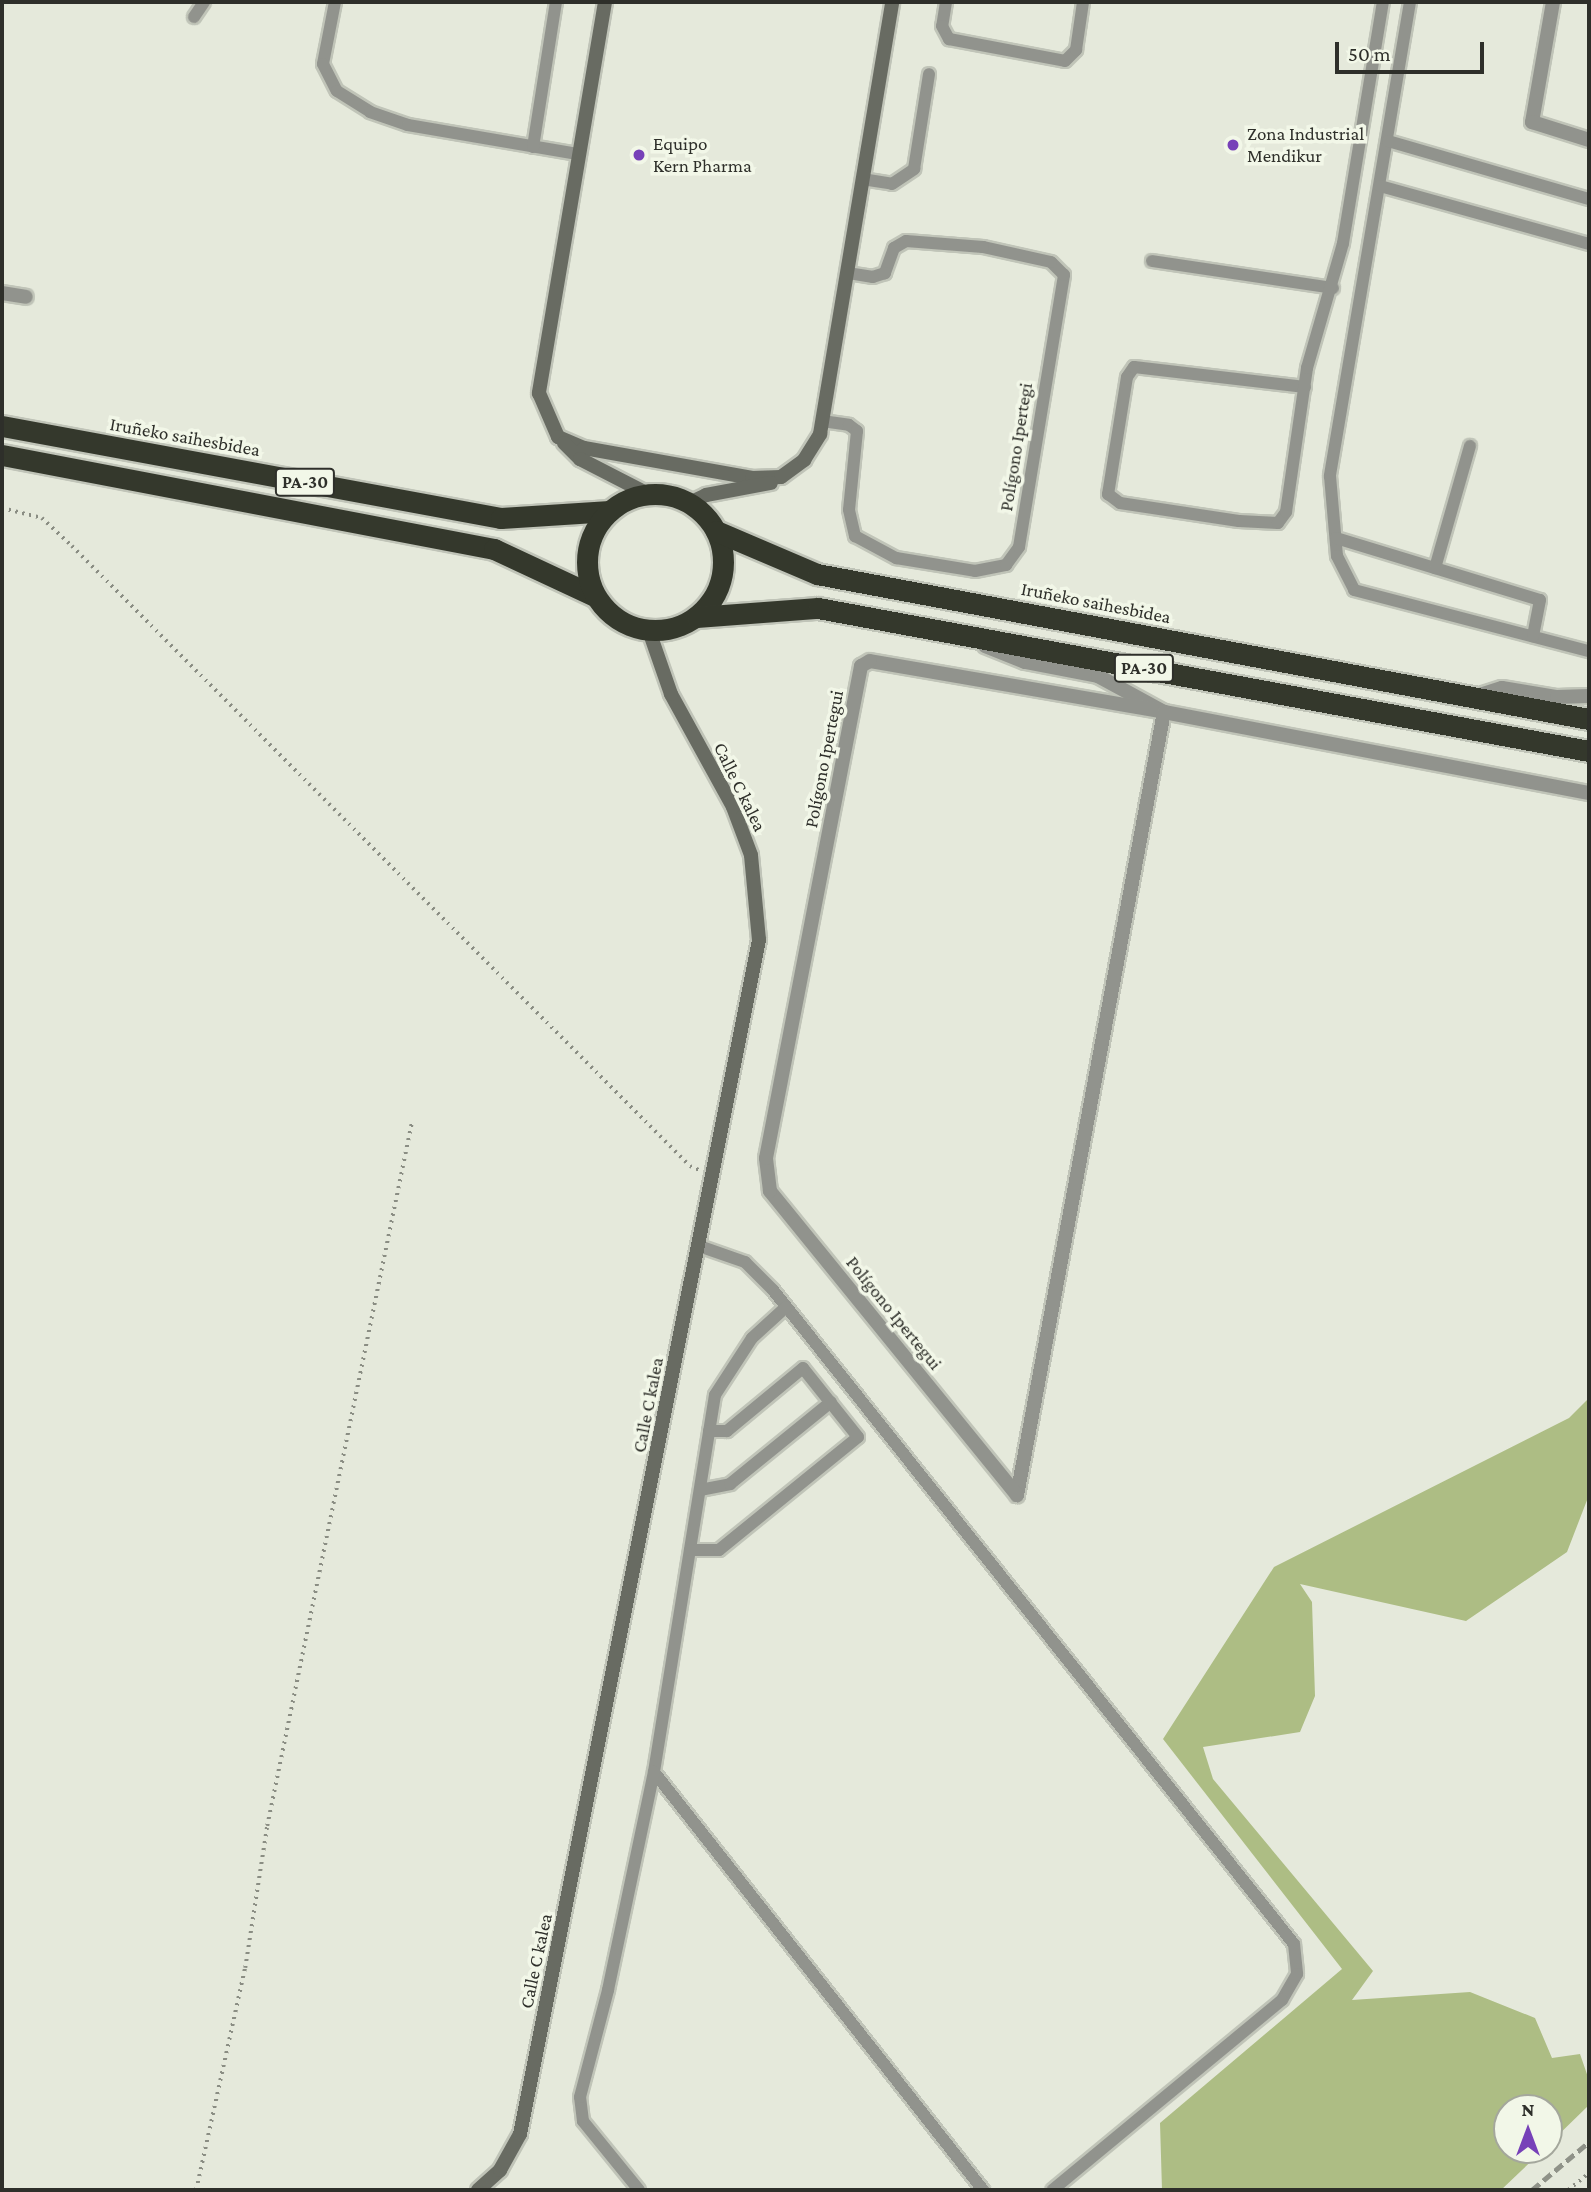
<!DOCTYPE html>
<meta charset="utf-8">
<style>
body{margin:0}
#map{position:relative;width:1591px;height:2192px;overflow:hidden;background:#e5e9db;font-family:"Crimson Pro",serif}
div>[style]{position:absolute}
.green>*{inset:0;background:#adbd84}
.path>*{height:3.5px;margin-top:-1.75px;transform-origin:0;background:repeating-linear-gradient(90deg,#8a8d83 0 2px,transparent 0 7px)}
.roads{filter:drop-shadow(2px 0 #c0c4b8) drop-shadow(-2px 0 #c0c4b8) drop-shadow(0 2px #c0c4b8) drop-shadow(0 -2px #c0c4b8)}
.lane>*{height:12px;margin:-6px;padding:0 6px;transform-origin:6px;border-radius:6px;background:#91938d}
.street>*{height:14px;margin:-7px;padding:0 7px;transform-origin:7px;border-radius:7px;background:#91938d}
.secondary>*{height:14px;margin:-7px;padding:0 7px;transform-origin:7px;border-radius:7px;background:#686b62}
.highway>*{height:21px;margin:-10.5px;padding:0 10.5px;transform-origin:10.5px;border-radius:10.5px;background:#34382c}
.highway>.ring{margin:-10.5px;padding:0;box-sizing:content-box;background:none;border:21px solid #34382c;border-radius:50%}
.rail>*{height:5px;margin-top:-2.5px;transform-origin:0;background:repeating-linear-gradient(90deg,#8f9288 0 10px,transparent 0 15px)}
.dots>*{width:19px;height:19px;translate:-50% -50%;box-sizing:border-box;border:4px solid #f2f7e8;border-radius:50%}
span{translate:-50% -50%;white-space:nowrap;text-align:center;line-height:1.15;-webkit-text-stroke:7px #f2f7e8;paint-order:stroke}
.shield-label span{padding:2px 5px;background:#f2f7e8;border:2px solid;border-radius:5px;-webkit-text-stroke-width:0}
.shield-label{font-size:18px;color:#2e2f2a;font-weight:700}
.poi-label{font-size:19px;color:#2e2f2a}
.left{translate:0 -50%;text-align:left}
.street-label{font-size:19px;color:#2e2f2a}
.frame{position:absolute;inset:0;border:4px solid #2e2f2a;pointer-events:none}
.north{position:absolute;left:1493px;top:2094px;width:70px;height:70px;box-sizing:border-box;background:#f2f7e8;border:2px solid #a4a79c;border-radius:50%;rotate:0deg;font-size:19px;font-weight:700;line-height:28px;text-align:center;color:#2e2f2a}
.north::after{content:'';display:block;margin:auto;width:24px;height:32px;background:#7741b8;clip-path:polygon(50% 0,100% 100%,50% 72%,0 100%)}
.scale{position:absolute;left:1335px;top:42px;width:149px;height:32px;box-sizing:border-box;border:4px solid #2e2f2a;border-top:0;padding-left:9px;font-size:21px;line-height:24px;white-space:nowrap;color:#2e2f2a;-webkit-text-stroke:5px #f2f7e8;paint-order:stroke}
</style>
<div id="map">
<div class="green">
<i style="clip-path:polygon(1589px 1398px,1589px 1495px,1567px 1552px,1466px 1621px,1300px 1584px,1312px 1602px,1315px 1696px,1300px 1732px,1203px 1747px,1213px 1779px,1373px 1971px,1352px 2000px,1470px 1992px,1535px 2018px,1552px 2058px,1580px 2054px,1589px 2080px,1589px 2105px,1549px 2144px,1549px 2108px,1507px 2108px,1507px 2150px,1543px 2150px,1501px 2190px,1162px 2190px,1160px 2123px,1342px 1969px,1163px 1739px,1274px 1567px,1569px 1418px)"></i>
</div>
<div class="path">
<i style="left:2px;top:508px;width:41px;rotate:14deg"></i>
<i style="left:42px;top:518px;width:41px;rotate:43deg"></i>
<i style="left:72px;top:546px;width:875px;rotate:45.09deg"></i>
<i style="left:690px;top:1166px;width:10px;rotate:24deg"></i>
<i style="left:196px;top:2190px;width:227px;rotate:-77.6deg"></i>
<i style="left:245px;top:1968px;width:144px;rotate:-81.2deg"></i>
<i style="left:267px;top:1826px;width:720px;rotate:-78.38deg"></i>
<i style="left:1568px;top:2190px;width:27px;rotate:-39deg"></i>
</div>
<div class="roads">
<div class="lane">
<i style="left:335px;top:2px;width:63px;rotate:101deg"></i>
<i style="left:323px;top:64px;width:30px;rotate:63deg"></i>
<i style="left:337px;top:91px;width:39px;rotate:32deg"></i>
<i style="left:370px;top:112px;width:40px;rotate:18.9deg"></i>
<i style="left:408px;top:125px;width:172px;rotate:9.7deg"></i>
<i style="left:946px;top:2px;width:24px;rotate:99deg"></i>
<i style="left:942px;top:26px;width:15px;rotate:62deg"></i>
<i style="left:949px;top:39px;width:118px;rotate:10.7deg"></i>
<i style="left:1065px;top:61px;width:16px;rotate:-45deg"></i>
<i style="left:1076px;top:50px;width:49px;rotate:-81.7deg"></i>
<i style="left:1410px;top:2px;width:481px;rotate:99.6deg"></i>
<i style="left:1330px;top:476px;width:80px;rotate:85deg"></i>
<i style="left:1337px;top:556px;width:38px;rotate:63deg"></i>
<i style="left:1354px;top:590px;width:243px;rotate:14.6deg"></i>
<i style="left:194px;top:17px;width:18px;rotate:-56deg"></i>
<i style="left:1388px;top:141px;width:209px;rotate:16.1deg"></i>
<i style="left:533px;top:147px;width:147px;rotate:-81deg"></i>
<i style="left:862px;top:179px;width:30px;rotate:9deg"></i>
<i style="left:892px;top:184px;width:27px;rotate:-34deg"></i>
<i style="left:914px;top:169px;width:96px;rotate:-81deg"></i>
<i style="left:1380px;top:186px;width:217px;rotate:15.5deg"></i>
<i style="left:1152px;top:261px;width:183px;rotate:8.5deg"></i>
<i style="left:1305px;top:387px;width:172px;rotate:-173.3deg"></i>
<i style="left:1134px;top:367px;width:12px;rotate:125deg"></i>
<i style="left:1127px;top:377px;width:119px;rotate:99.2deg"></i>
<i style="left:1108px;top:494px;width:15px;rotate:37deg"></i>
<i style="left:1120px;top:503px;width:120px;rotate:8.6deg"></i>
<i style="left:1239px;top:521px;width:39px;rotate:3deg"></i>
<i style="left:1278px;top:523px;width:14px;rotate:-54deg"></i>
<i style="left:1286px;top:512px;width:146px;rotate:-81.7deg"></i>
<i style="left:1307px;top:368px;width:130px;rotate:-73.9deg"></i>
<i style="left:1343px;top:243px;width:244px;rotate:-80.6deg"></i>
<i style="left:822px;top:421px;width:27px;rotate:8deg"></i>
<i style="left:849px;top:425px;width:10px;rotate:37deg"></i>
<i style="left:857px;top:431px;width:79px;rotate:95.8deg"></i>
<i style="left:849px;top:510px;width:27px;rotate:77deg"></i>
<i style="left:855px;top:536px;width:47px;rotate:28.2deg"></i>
<i style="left:896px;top:558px;width:80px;rotate:9.3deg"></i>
<i style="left:975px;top:571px;width:32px;rotate:-11deg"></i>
<i style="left:1006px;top:565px;width:22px;rotate:-54deg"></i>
<i style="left:1019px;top:547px;width:276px;rotate:-80.6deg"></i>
<i style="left:1064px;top:275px;width:18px;rotate:-135deg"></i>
<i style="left:1051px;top:262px;width:70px;rotate:-167.6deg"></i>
<i style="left:983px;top:247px;width:77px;rotate:-175.5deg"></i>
<i style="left:906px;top:241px;width:14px;rotate:150deg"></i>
<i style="left:894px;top:248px;width:27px;rotate:110deg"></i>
<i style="left:885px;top:273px;width:13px;rotate:162deg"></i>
<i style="left:873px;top:277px;width:26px;rotate:-171deg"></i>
<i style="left:1336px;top:538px;width:213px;rotate:16.9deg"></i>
<i style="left:1540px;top:600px;width:37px;rotate:101deg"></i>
<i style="left:1435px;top:568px;width:127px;rotate:-74deg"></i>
<i style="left:699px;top:1246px;width:49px;rotate:19.2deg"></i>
<i style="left:745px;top:1262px;width:40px;rotate:45deg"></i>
<i style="left:773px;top:1290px;width:836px;rotate:51.46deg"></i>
<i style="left:1294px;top:1944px;width:30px;rotate:84deg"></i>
<i style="left:1297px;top:1974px;width:30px;rotate:120deg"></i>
<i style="left:1282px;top:2000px;width:298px;rotate:140.4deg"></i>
<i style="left:786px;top:1307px;width:46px;rotate:137.6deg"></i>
<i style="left:752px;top:1338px;width:68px;rotate:123deg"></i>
<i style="left:715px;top:1395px;width:382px;rotate:99.2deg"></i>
<i style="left:654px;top:1772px;width:532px;rotate:51.79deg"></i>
<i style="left:700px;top:1490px;width:31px;rotate:-11deg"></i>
<i style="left:730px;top:1484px;width:130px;rotate:-39.1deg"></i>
<i style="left:690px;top:1550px;width:29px"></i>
<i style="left:719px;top:1550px;width:179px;rotate:-39.1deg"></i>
<i style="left:858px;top:1437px;width:88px;rotate:-128.6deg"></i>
<i style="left:803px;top:1368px;width:99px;rotate:140.3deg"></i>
<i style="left:727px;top:1431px;width:18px;rotate:180deg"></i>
<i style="left:639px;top:2190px;width:89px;rotate:-129.1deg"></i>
<i style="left:583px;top:2121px;width:24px;rotate:-97deg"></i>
<i style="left:580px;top:2097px;width:111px;rotate:-75.3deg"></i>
<i style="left:608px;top:1990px;width:223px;rotate:-78.1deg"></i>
</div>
<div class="street">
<i style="left:1553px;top:2px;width:122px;rotate:99.9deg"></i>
<i style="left:1532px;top:122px;width:60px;rotate:17.5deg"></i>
<i style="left:2px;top:293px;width:24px;rotate:9deg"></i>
<i style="left:985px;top:646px;width:43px;rotate:21.8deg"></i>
<i style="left:1025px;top:662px;width:74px;rotate:10.9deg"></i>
<i style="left:1098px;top:676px;width:75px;rotate:28.6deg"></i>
<i style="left:1164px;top:712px;width:433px;rotate:10.8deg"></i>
<i style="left:870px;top:661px;width:298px;rotate:9.8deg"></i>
<i style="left:1164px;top:712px;width:797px;rotate:100.63deg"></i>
<i style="left:1017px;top:1495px;width:392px;rotate:-129.1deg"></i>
<i style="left:770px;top:1191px;width:33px;rotate:-97deg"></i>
<i style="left:766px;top:1158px;width:501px;rotate:-79.07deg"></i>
<i style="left:861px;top:666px;width:10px;rotate:-29deg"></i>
<i style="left:1477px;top:696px;width:26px;rotate:-18deg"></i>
<i style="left:1502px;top:688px;width:56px;rotate:9.3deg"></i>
<i style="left:1557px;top:697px;width:32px;rotate:-2deg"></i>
</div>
<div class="secondary">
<i style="left:605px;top:2px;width:397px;rotate:99.6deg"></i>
<i style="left:539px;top:393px;width:48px;rotate:66.6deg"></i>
<i style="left:558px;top:437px;width:28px;rotate:23deg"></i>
<i style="left:584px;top:448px;width:171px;rotate:10.1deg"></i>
<i style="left:752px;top:478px;width:29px;rotate:-2deg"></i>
<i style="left:781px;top:477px;width:29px;rotate:-36deg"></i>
<i style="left:804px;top:460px;width:31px;rotate:-58deg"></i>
<i style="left:820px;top:434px;width:438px;rotate:-80.5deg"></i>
<i style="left:564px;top:443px;width:23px;rotate:45deg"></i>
<i style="left:580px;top:459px;width:76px;rotate:27.2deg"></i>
<i style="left:689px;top:503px;width:19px;rotate:-25deg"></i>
<i style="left:706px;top:495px;width:66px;rotate:-10.5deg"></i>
<i style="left:478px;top:2190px;width:30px;rotate:-42deg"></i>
<i style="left:500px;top:2170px;width:41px;rotate:-60.9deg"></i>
<i style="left:520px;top:2134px;width:1218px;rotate:-78.68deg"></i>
<i style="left:759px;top:940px;width:85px;rotate:-95.4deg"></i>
<i style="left:751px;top:855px;width:51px;rotate:-110.6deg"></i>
<i style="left:733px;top:807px;width:129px;rotate:-118.8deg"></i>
<i style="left:671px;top:694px;width:67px;rotate:-109.2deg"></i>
</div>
<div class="highway">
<i style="left:2px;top:426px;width:507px;rotate:10.45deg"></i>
<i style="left:501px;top:518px;width:109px;rotate:-3.7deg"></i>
<i style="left:2px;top:455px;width:501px;rotate:10.82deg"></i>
<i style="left:494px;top:549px;width:111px;rotate:25deg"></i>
<i class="ring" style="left:587px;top:494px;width:115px;height:115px"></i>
<i style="left:716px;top:531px;width:110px;rotate:23.1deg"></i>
<i style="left:817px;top:574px;width:785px;rotate:10.64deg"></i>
<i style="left:697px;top:617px;width:121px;rotate:-4.3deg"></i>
<i style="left:818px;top:608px;width:784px;rotate:10.51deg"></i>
</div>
</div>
<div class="rail">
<i style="left:1532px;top:2190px;width:75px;rotate:-40.1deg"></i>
</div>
<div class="dots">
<i style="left:1233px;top:145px;background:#7741b8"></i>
<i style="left:639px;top:155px;background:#7741b8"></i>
</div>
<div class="shield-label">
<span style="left:305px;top:482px">PA-30</span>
<span style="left:1144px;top:668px">PA-30</span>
</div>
<div class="poi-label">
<span class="left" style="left:1247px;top:145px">Zona Industrial<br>Mendikur</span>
<span class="left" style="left:653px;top:155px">Equipo<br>Kern Pharma</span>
</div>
<div class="street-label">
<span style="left:185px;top:437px;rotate:10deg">Iruñeko saihesbidea</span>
<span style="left:1016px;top:447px;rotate:-81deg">Polígono Ipertegi</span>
<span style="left:1096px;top:603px;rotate:11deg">Iruñeko saihesbidea</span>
<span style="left:824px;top:759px;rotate:-79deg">Polígono Ipertegui</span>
<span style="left:740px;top:787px;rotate:64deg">Calle C kalea</span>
<span style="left:894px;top:1313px;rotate:51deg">Polígono Ipertegui</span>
<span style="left:648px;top:1405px;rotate:-79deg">Calle C kalea</span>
<span style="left:536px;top:1961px;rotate:-78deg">Calle C kalea</span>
</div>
<div class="frame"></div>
<div class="north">N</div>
<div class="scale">50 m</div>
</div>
